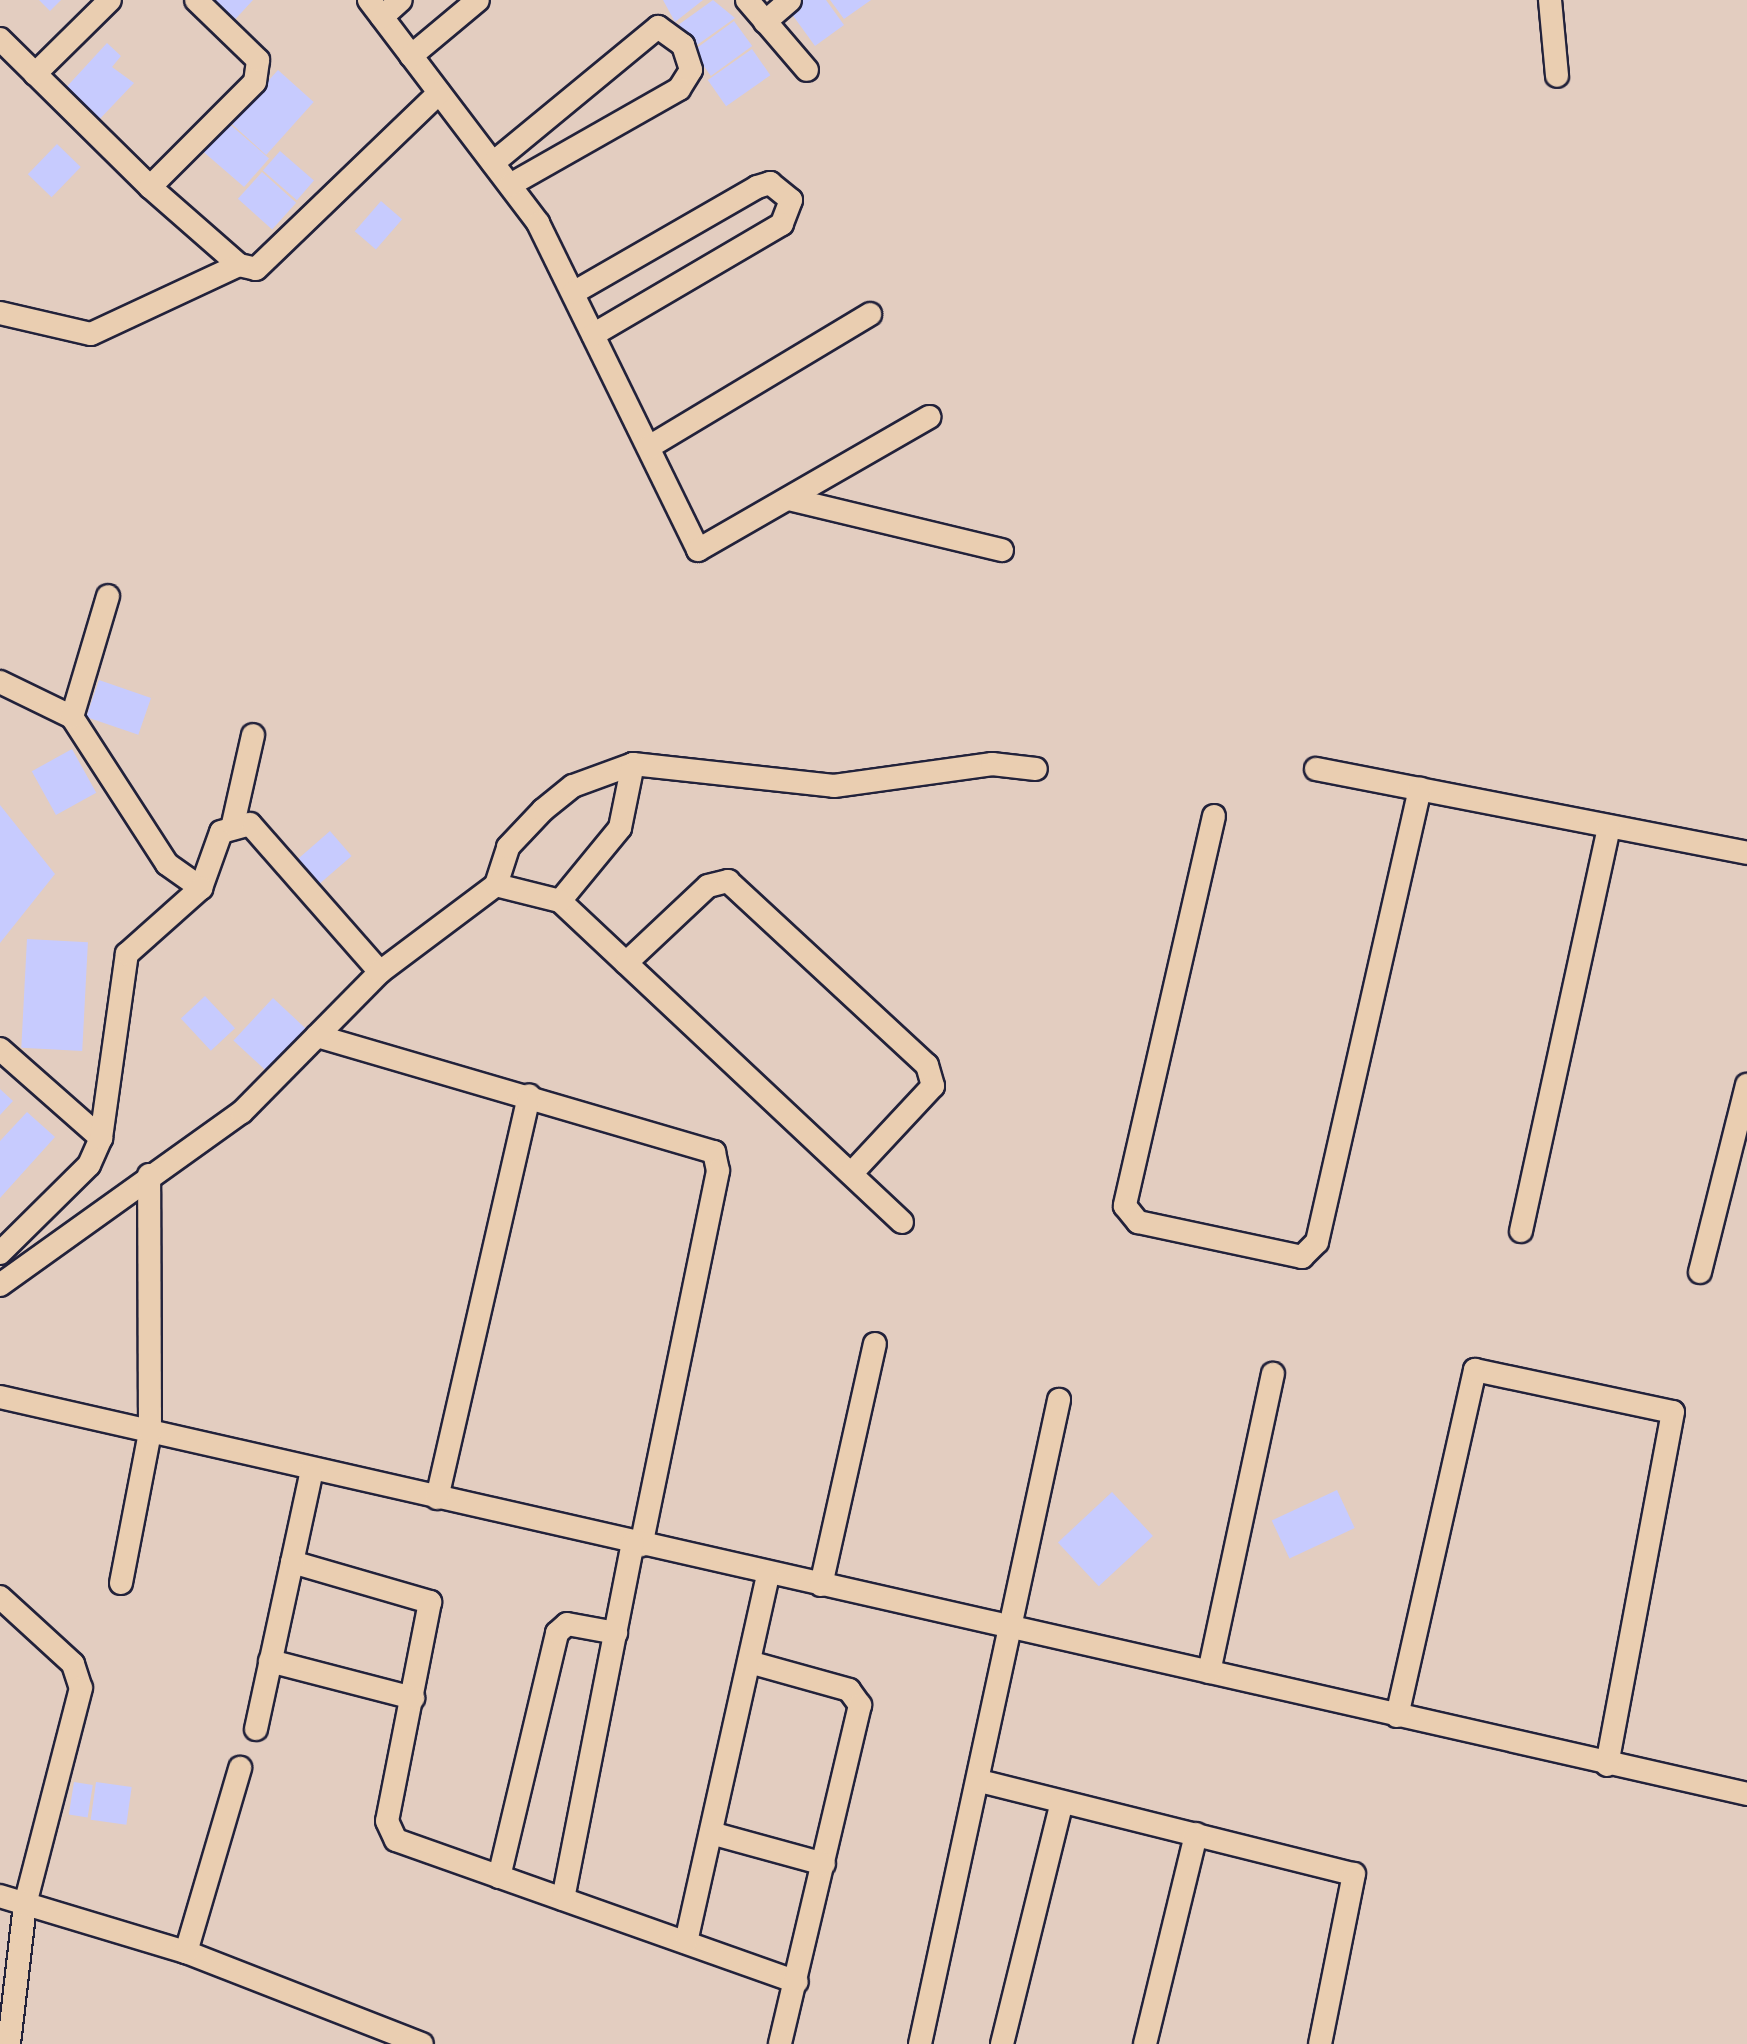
<!DOCTYPE html>
<style>
body{margin:0}
#map{position:relative;width:1747px;height:2044px;overflow:hidden;background:#e3cdc0;font-family:Mynerve,sans-serif}
div>[style]{position:absolute}
.building>*{inset:0;background:#c7cbfe;transform-origin:0 0}
.roads{filter:drop-shadow(2px 0 #22223b) drop-shadow(-2px 0 #22223b) drop-shadow(0 2px #22223b) drop-shadow(0 -2px #22223b)}
.street>*{height:22px;margin:-11px;padding:0 11px;transform-origin:11px;border-radius:11px;background:#eaceb1}
span{translate:-50% -50%;white-space:nowrap;text-align:center;line-height:1.15;-webkit-text-stroke:10px #eaceb1;paint-order:stroke}
</style>
<div id="map">
<div class="building">
<i style="clip-path:polygon(39px 0,61px 0,50px 11px)"></i>
<i style="clip-path:polygon(203px 0,253px 0,229px 26px)"></i>
<i style="clip-path:polygon(663px 0,703px 0,675px 22px)"></i>
<i style="clip-path:polygon(713px 0,735px 18px,690px 50px,674px 28px)"></i>
<i style="clip-path:polygon(795px 0,826px 0,844px 25px,815px 46px,786px 6px)"></i>
<i style="clip-path:polygon(830px 0,871px 0,844px 19px)"></i>
<i style="left:734px;top:21px;width:31px;height:51px;rotate:54deg"></i>
<i style="clip-path:polygon(107px 43px,121px 56px,112px 67px,134px 83px,95px 124px,61px 93px)"></i>
<i style="left:752px;top:49px;width:32px;height:54px;rotate:55deg"></i>
<i style="left:278px;top:70px;width:48px;height:71px;rotate:42deg"></i>
<i style="left:226px;top:121px;width:57px;height:38px;rotate:41deg"></i>
<i style="left:57px;top:144px;width:33px;height:42px;rotate:44deg"></i>
<i style="left:280px;top:151px;width:45px;height:26px;rotate:41deg"></i>
<i style="left:262px;top:172px;width:46px;height:36px;rotate:42deg"></i>
<i style="left:381px;top:201px;width:28px;height:40px;rotate:41deg"></i>
<i style="left:99px;top:680px;width:55px;height:39px;rotate:19deg"></i>
<i style="left:72px;top:749px;width:50px;height:46px;rotate:61deg"></i>
<i style="clip-path:polygon(0 805px,55px 874px,0 943px)"></i>
<i style="left:330px;top:831px;width:33px;height:54px;rotate:49deg"></i>
<i style="left:27px;top:939px;width:61px;height:109px;rotate:3deg"></i>
<i style="left:205px;top:996px;width:44px;height:33px;rotate:47deg"></i>
<i style="left:273px;top:998px;width:45px;height:58px;rotate:43deg"></i>
<i style="clip-path:polygon(0 1089px,13px 1101px,0 1115px)"></i>
<i style="clip-path:polygon(27px 1112px,55px 1137px,0 1198px,0 1141px)"></i>
<i style="left:1337px;top:1490px;width:42px;height:72px;rotate:65deg"></i>
<i style="left:1112px;top:1492px;width:60px;height:74px;rotate:47deg"></i>
<i style="left:74px;top:1782px;width:19px;height:33px;rotate:9deg"></i>
<i style="left:96px;top:1782px;width:36px;height:38px;rotate:8deg"></i>
</div>
<div class="roads">
<div class="street">
<i style="left:369px;top:0;width:280px;rotate:52.8deg"></i>
<i style="left:538px;top:223px;width:364px;rotate:63.9deg"></i>
<i style="left:698px;top:550px;width:267px;rotate:-29.9deg"></i>
<i style="left:747px;top:0;width:92px;rotate:49.4deg"></i>
<i style="left:1550px;top:0;width:76px;rotate:84.7deg"></i>
<i style="left:382px;top:17px;width:25px;rotate:-42deg"></i>
<i style="left:765px;top:22px;width:33px;rotate:-41deg"></i>
<i style="left:0;top:39px;width:211px;rotate:44.6deg"></i>
<i style="left:150px;top:187px;width:118px;rotate:41.2deg"></i>
<i style="left:239px;top:265px;width:17px;rotate:13deg"></i>
<i style="left:256px;top:269px;width:254px;rotate:-43.9deg"></i>
<i style="left:411px;top:56px;width:87px;rotate:-39.9deg"></i>
<i style="left:35px;top:74px;width:105px;rotate:-44.6deg"></i>
<i style="left:493px;top:163px;width:214px;rotate:-39.5deg"></i>
<i style="left:658px;top:27px;width:31px;rotate:36deg"></i>
<i style="left:683px;top:45px;width:26px;rotate:72deg"></i>
<i style="left:691px;top:70px;width:22px;rotate:122deg"></i>
<i style="left:679px;top:89px;width:194px;rotate:150.4deg"></i>
<i style="left:150px;top:187px;width:148px;rotate:-45deg"></i>
<i style="left:255px;top:82px;width:22px;rotate:-82deg"></i>
<i style="left:258px;top:60px;width:86px;rotate:-135.9deg"></i>
<i style="left:573px;top:293px;width:212px;rotate:-29.9deg"></i>
<i style="left:757px;top:187px;width:14px;rotate:-17deg"></i>
<i style="left:770px;top:183px;width:27px;rotate:39deg"></i>
<i style="left:791px;top:200px;width:26px;rotate:111deg"></i>
<i style="left:782px;top:224px;width:219px;rotate:149.6deg"></i>
<i style="left:0;top:313px;width:93px;rotate:13deg"></i>
<i style="left:91px;top:334px;width:163px;rotate:-25deg"></i>
<i style="left:649px;top:447px;width:258px;rotate:-31deg"></i>
<i style="left:789px;top:499px;width:219px;rotate:13.5deg"></i>
<i style="left:0;top:682px;width:80px;rotate:25.9deg"></i>
<i style="left:72px;top:717px;width:175px;rotate:57.1deg"></i>
<i style="left:167px;top:864px;width:42px;rotate:35.2deg"></i>
<i style="left:201px;top:888px;width:59px;rotate:-70.3deg"></i>
<i style="left:221px;top:832px;width:30px;rotate:-15deg"></i>
<i style="left:250px;top:824px;width:197px;rotate:48.7deg"></i>
<i style="left:72px;top:717px;width:126px;rotate:-73.4deg"></i>
<i style="left:633px;top:764px;width:202px;rotate:6.2deg"></i>
<i style="left:834px;top:786px;width:160px;rotate:-7.9deg"></i>
<i style="left:992px;top:764px;width:44px;rotate:6.5deg"></i>
<i style="left:1316px;top:769px;width:439px;rotate:11deg"></i>
<i style="left:1214px;top:816px;width:400px;rotate:102.9deg"></i>
<i style="left:1125px;top:1206px;width:21px;rotate:51deg"></i>
<i style="left:1138px;top:1222px;width:168px;rotate:12deg"></i>
<i style="left:1302px;top:1257px;width:21px;rotate:-45deg"></i>
<i style="left:1317px;top:1242px;width:465px;rotate:-77.2deg"></i>
<i style="left:233px;top:824px;width:91px;rotate:-77.3deg"></i>
<i style="left:560px;top:901px;width:469px;rotate:43.2deg"></i>
<i style="left:626px;top:963px;width:112px;rotate:-43.2deg"></i>
<i style="left:708px;top:886px;width:21px;rotate:-14deg"></i>
<i style="left:728px;top:881px;width:271px;rotate:42.8deg"></i>
<i style="left:927px;top:1065px;width:22px;rotate:74deg"></i>
<i style="left:933px;top:1086px;width:120px;rotate:133deg"></i>
<i style="left:317px;top:1036px;width:414px;rotate:16.3deg"></i>
<i style="left:714px;top:1152px;width:19px;rotate:78deg"></i>
<i style="left:718px;top:1171px;width:382px;rotate:101.6deg"></i>
<i style="left:0;top:1049px;width:135px;rotate:41.4deg"></i>
<i style="left:1521px;top:1231px;width:414px;rotate:-77.7deg"></i>
<i style="left:0;top:1253px;width:125px;rotate:-44.7deg"></i>
<i style="left:89px;top:1165px;width:30px;rotate:-66deg"></i>
<i style="left:101px;top:1138px;width:186px;rotate:-82deg"></i>
<i style="left:127px;top:954px;width:99px;rotate:-41.7deg"></i>
<i style="left:1700px;top:1272px;width:193px;rotate:-75.9deg"></i>
<i style="left:0;top:1285px;width:297px;rotate:-35.6deg"></i>
<i style="left:242px;top:1112px;width:197px;rotate:-45.4deg"></i>
<i style="left:380px;top:972px;width:145px;rotate:-36.9deg"></i>
<i style="left:496px;top:885px;width:40px;rotate:-72deg"></i>
<i style="left:508px;top:847px;width:51px;rotate:-46.6deg"></i>
<i style="left:543px;top:810px;width:38px;rotate:-39deg"></i>
<i style="left:573px;top:786px;width:64px;rotate:-20.1deg"></i>
<i style="left:633px;top:764px;width:65px;rotate:101.5deg"></i>
<i style="left:620px;top:828px;width:94px;rotate:129.4deg"></i>
<i style="left:560px;top:901px;width:66px;rotate:-166deg"></i>
<i style="left:0;top:1397px;width:1792px;rotate:12.8deg"></i>
<i style="left:437px;top:1498px;width:413px;rotate:-77.1deg"></i>
<i style="left:292px;top:1562px;width:144px;rotate:16.2deg"></i>
<i style="left:430px;top:1602px;width:223px;rotate:101.1deg"></i>
<i style="left:387px;top:1821px;width:21px;rotate:65deg"></i>
<i style="left:396px;top:1840px;width:425px;rotate:19.5deg"></i>
<i style="left:121px;top:1583px;width:154px;rotate:-79.1deg"></i>
<i style="left:150px;top:1432px;width:257px;rotate:-90.2deg"></i>
<i style="left:821px;top:1585px;width:247px;rotate:-77.4deg"></i>
<i style="left:0;top:1597px;width:99px;rotate:42.5deg"></i>
<i style="left:73px;top:1664px;width:25px;rotate:72deg"></i>
<i style="left:81px;top:1688px;width:224px;rotate:104.5deg"></i>
<i style="left:25px;top:1905px;width:140px;rotate:96.6deg"></i>
<i style="left:270px;top:1661px;width:148px;rotate:14.5deg"></i>
<i style="left:749px;top:1662px;width:104px;rotate:15.6deg"></i>
<i style="left:849px;top:1690px;width:19px;rotate:54deg"></i>
<i style="left:860px;top:1705px;width:348px;rotate:103.3deg"></i>
<i style="left:1209px;top:1672px;width:305px;rotate:-77.9deg"></i>
<i style="left:1397px;top:1716px;width:355px;rotate:-77.3deg"></i>
<i style="left:1475px;top:1370px;width:202px;rotate:12deg"></i>
<i style="left:1673px;top:1412px;width:359px;rotate:100.6deg"></i>
<i style="left:256px;top:1729px;width:266px;rotate:-77.8deg"></i>
<i style="left:980px;top:1781px;width:385px;rotate:14deg"></i>
<i style="left:1354px;top:1874px;width:173px;rotate:101.3deg"></i>
<i style="left:711px;top:1833px;width:117px;rotate:15.3deg"></i>
<i style="left:499px;top:1877px;width:251px;rotate:-76.6deg"></i>
<i style="left:557px;top:1633px;width:13px;rotate:-42deg"></i>
<i style="left:567px;top:1624px;width:50px;rotate:10.4deg"></i>
<i style="left:0;top:1896px;width:194px;rotate:16.8deg"></i>
<i style="left:186px;top:1952px;width:253px;rotate:21.3deg"></i>
<i style="left:563px;top:1899px;width:363px;rotate:-78.9deg"></i>
<i style="left:686px;top:1942px;width:376px;rotate:-77.4deg"></i>
<i style="left:186px;top:1952px;width:192px;rotate:-73.6deg"></i>
<i style="left:920px;top:2044px;width:659px;rotate:-77.82deg"></i>
<i style="left:1002px;top:2044px;width:249px;rotate:-76.1deg"></i>
<i style="left:1145px;top:2044px;width:216px;rotate:-76.3deg"></i>
</div>
</div>
</div>
